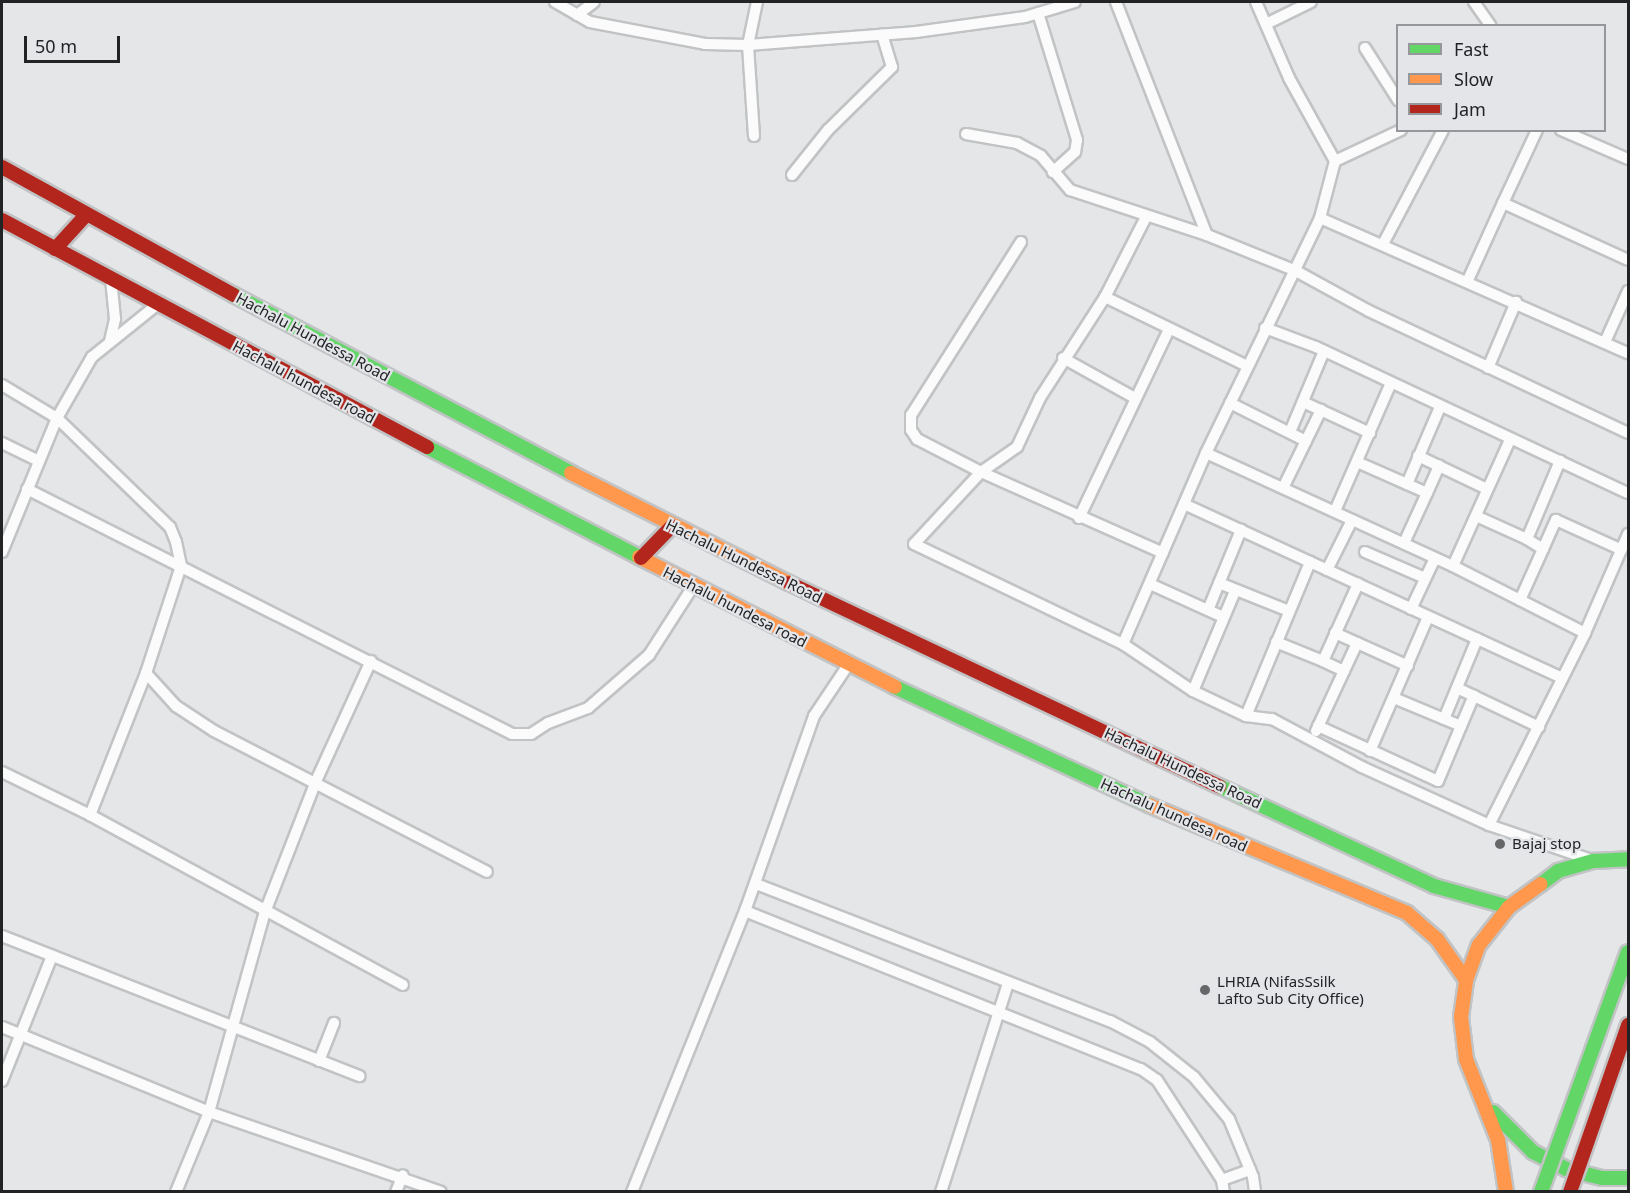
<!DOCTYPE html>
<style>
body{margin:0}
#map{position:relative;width:1630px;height:1193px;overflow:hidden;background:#e4e6e8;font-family:"Noto Sans",sans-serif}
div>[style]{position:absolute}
.roads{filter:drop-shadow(2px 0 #c1c3c4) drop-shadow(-2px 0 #c1c3c4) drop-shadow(0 2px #c1c3c4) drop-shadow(0 -2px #c1c3c4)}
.street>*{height:10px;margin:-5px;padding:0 5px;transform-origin:5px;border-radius:5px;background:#fbfbfc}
.fast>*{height:14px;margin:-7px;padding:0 7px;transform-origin:7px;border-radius:7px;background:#63d668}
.slow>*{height:14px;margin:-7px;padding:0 7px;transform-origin:7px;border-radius:7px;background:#ff974d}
.jam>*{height:14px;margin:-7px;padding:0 7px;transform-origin:7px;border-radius:7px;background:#b3261e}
.bridges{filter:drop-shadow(2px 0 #c1c3c4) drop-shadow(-2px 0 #c1c3c4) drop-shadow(0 2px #c1c3c4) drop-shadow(0 -2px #c1c3c4)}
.fast-bridge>*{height:14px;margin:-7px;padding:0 7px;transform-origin:7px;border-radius:7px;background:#63d668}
.jam-bridge>*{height:14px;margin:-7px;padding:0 7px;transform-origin:7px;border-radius:7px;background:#b3261e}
.dots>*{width:16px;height:16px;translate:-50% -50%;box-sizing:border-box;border:3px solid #e3e5e9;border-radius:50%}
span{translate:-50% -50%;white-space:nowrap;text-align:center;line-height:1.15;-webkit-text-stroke:4.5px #e3e5e9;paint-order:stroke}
.street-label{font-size:15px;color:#222324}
.poi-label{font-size:15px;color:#222324}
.left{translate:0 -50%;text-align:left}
.frame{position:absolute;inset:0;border:3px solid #222324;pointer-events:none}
.legend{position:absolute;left:1396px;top:24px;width:210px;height:108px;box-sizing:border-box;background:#e3e5e9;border:2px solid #96979a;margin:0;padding:8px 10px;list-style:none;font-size:18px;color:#222324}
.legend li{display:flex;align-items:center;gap:12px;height:30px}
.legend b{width:30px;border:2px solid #96979a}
.scale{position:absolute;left:24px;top:36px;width:96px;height:27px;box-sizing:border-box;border:3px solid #222324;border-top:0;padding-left:8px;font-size:18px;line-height:21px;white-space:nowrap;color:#222324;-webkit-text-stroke:4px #e3e5e9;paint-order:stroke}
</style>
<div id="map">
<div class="roads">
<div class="street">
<i style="left:555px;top:2px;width:40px;rotate:29.7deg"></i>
<i style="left:590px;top:22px;width:117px;rotate:10.8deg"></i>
<i style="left:705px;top:44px;width:43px;rotate:1.3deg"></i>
<i style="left:748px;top:45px;width:169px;rotate:-4.4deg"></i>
<i style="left:916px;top:32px;width:110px;rotate:-7.8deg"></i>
<i style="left:1025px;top:17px;width:52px;rotate:-16.7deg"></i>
<i style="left:1116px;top:2px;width:250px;rotate:68.7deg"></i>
<i style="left:1256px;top:2px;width:83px;rotate:66.5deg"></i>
<i style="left:1289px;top:78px;width:95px;rotate:61deg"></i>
<i style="left:1474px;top:2px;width:29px;rotate:55deg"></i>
<i style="left:1038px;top:13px;width:133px;rotate:72.9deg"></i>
<i style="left:1077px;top:140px;width:12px;rotate:99deg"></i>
<i style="left:1075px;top:152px;width:30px;rotate:138deg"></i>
<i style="left:577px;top:15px;width:21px;rotate:-37deg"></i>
<i style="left:1266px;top:24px;width:50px;rotate:-26.1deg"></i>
<i style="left:1365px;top:48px;width:62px;rotate:57.6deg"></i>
<i style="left:1537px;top:130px;width:81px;rotate:115deg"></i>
<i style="left:1503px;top:203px;width:137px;rotate:24.5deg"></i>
<i style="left:1561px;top:130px;width:73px;rotate:23.4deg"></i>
<i style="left:966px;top:134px;width:52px;rotate:10deg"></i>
<i style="left:1017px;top:143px;width:27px;rotate:28deg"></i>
<i style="left:1041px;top:156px;width:45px;rotate:49.5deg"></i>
<i style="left:1070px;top:190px;width:144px;rotate:18.2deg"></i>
<i style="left:1207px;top:235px;width:96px;rotate:22deg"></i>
<i style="left:1296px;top:271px;width:83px;rotate:28.7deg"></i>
<i style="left:1369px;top:311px;width:286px;rotate:25.2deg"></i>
<i style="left:754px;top:136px;width:91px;rotate:-93.8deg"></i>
<i style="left:748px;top:45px;width:44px;rotate:-78.2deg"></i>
<i style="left:792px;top:175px;width:58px;rotate:-51.3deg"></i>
<i style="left:828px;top:130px;width:90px;rotate:-44.5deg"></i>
<i style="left:892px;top:67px;width:34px;rotate:-107deg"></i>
<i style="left:1146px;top:217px;width:90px;rotate:117.1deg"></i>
<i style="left:1105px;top:297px;width:120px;rotate:122.8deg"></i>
<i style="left:1040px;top:398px;width:54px;rotate:115.1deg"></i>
<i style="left:1017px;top:447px;width:44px;rotate:145.2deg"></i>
<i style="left:981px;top:472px;width:98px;rotate:132.9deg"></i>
<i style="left:914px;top:544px;width:232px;rotate:25.6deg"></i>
<i style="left:1123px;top:644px;width:84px;rotate:33.9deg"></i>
<i style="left:1193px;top:691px;width:59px;rotate:25.3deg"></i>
<i style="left:1246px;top:716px;width:26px;rotate:7deg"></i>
<i style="left:1272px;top:719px;width:102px;rotate:28.1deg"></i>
<i style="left:1362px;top:767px;width:140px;rotate:24.5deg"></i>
<i style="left:1489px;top:825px;width:108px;rotate:18.9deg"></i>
<i style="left:1320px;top:218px;width:59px;rotate:-75.3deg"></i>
<i style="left:1335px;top:161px;width:73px;rotate:-25.2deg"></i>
<i style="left:1021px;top:242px;width:205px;rotate:122.4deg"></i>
<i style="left:911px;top:415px;width:15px;rotate:90deg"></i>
<i style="left:911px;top:430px;width:11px;rotate:56deg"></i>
<i style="left:917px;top:439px;width:72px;rotate:27.3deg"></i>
<i style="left:981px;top:472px;width:199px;rotate:24deg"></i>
<i style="left:1383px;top:244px;width:129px;rotate:-62.2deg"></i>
<i style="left:1468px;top:280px;width:85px;rotate:-65.6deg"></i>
<i style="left:1105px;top:297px;width:158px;rotate:25.9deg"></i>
<i style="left:1265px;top:328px;width:54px;rotate:20.4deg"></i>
<i style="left:1316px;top:347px;width:344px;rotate:25.1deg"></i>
<i style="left:110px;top:341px;width:23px;rotate:-77deg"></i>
<i style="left:115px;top:319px;width:40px;rotate:-95.7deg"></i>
<i style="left:1605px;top:342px;width:56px;rotate:-65.7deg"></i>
<i style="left:1063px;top:358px;width:82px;rotate:29.1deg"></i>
<i style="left:1488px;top:368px;width:72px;rotate:-67deg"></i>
<i style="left:2px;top:385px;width:64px;rotate:31deg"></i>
<i style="left:57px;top:418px;width:157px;rotate:44deg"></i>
<i style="left:170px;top:527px;width:16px;rotate:68deg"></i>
<i style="left:176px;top:542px;width:25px;rotate:78deg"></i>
<i style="left:181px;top:566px;width:113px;rotate:108.1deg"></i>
<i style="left:146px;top:673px;width:153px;rotate:111.5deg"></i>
<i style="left:1303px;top:402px;width:74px;rotate:24.8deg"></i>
<i style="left:1230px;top:403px;width:85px;rotate:26.6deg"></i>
<i style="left:1290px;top:432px;width:88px;rotate:-67.2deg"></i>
<i style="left:2px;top:443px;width:41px;rotate:25.9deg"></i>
<i style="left:1206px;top:453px;width:272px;rotate:24.6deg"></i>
<i style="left:1453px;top:566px;width:148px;rotate:26.9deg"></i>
<i style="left:1418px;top:456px;width:76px;rotate:25.6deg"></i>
<i style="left:1357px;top:462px;width:55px;rotate:23.7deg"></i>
<i style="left:1283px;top:488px;width:87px;rotate:-64deg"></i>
<i style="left:27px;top:489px;width:543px;rotate:26.8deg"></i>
<i style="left:512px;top:734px;width:19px"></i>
<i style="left:531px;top:734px;width:20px;rotate:-33deg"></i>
<i style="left:548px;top:723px;width:43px;rotate:-20.6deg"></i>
<i style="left:588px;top:708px;width:81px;rotate:-41deg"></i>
<i style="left:649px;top:655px;width:83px;rotate:-57.3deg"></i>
<i style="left:1427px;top:493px;width:30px;rotate:-66deg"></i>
<i style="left:1184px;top:504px;width:416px;rotate:24.7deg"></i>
<i style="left:1335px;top:511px;width:140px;rotate:-66.4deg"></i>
<i style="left:1476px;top:516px;width:56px;rotate:24.3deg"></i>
<i style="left:1079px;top:518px;width:209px;rotate:-64.5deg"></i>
<i style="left:1404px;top:543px;width:55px;rotate:-65.3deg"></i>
<i style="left:1427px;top:493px;width:22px;rotate:-156deg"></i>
<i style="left:1407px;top:484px;width:84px;rotate:-66.8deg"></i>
<i style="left:1543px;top:549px;width:32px;rotate:-66deg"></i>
<i style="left:1556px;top:520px;width:72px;rotate:24.4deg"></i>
<i style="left:2px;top:552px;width:145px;rotate:-67.7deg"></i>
<i style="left:57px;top:418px;width:70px;rotate:-60.2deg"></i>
<i style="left:92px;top:357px;width:85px;rotate:-38.8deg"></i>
<i style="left:1365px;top:552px;width:65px;rotate:23.4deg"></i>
<i style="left:1453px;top:566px;width:138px;rotate:-65.7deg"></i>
<i style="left:1327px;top:570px;width:56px;rotate:-63.4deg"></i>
<i style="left:1219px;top:583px;width:75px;rotate:21.8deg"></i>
<i style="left:1150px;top:584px;width:80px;rotate:24.3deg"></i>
<i style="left:1520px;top:600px;width:56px;rotate:-65.7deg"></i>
<i style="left:1543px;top:549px;width:19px;rotate:-148deg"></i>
<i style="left:1527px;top:539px;width:85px;rotate:-67.1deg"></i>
<i style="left:1411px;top:609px;width:56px;rotate:-64.8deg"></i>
<i style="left:1208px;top:610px;width:87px;rotate:-67.6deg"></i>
<i style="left:1335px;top:633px;width:80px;rotate:24.3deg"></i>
<i style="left:1276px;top:642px;width:51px;rotate:22deg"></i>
<i style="left:1123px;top:644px;width:208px;rotate:-66.5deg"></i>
<i style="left:1206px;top:453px;width:261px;rotate:-64.1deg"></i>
<i style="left:1320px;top:218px;width:336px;rotate:23.7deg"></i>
<i style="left:1344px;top:671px;width:31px;rotate:-65deg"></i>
<i style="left:146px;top:673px;width:45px;rotate:47.7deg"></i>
<i style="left:176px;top:706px;width:45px;rotate:33.3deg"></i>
<i style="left:214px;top:731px;width:307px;rotate:27.3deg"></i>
<i style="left:1457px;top:688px;width:91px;rotate:25.4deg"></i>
<i style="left:1193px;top:691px;width:108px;rotate:-67.2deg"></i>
<i style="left:1246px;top:716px;width:167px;rotate:-67.4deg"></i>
<i style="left:1444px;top:719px;width:87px;rotate:-67.6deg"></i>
<i style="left:1318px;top:726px;width:132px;rotate:24.6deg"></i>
<i style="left:1438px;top:781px;width:60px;rotate:-67.3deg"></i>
<i style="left:1461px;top:726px;width:73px;rotate:-157.3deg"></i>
<i style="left:1461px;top:726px;width:33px;rotate:-67deg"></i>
<i style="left:1316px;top:731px;width:66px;rotate:-65deg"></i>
<i style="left:1344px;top:671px;width:23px;rotate:-155deg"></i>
<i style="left:1323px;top:661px;width:85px;rotate:-65.6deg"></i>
<i style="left:1370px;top:751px;width:146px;rotate:-66.6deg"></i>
<i style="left:2px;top:772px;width:98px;rotate:26deg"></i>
<i style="left:90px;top:815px;width:356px;rotate:28.5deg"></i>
<i style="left:1489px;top:825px;width:215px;rotate:-63.4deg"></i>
<i style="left:1585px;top:633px;width:108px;rotate:-66.5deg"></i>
<i style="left:756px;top:884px;width:380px;rotate:21.2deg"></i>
<i style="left:1110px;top:1021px;width:45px;rotate:27.7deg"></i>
<i style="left:1150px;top:1042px;width:56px;rotate:38.5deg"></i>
<i style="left:1194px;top:1077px;width:55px;rotate:50.2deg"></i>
<i style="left:1229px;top:1119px;width:63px;rotate:67.5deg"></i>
<i style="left:1253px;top:1177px;width:15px;rotate:82deg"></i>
<i style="left:745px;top:911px;width:426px;rotate:21.8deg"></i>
<i style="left:1141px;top:1069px;width:19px;rotate:35deg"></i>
<i style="left:1157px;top:1080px;width:119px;rotate:57deg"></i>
<i style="left:1222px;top:1180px;width:12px;rotate:81deg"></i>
<i style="left:2px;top:936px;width:384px;rotate:21.4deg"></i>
<i style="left:2px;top:1027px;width:224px;rotate:22.3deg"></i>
<i style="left:209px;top:1112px;width:245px;rotate:19deg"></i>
<i style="left:319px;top:1061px;width:41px;rotate:-68.5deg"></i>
<i style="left:2px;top:1081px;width:135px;rotate:-68.2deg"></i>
<i style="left:1222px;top:1180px;width:30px;rotate:-20deg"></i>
<i style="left:176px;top:1192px;width:87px;rotate:-67.6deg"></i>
<i style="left:209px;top:1112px;width:208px;rotate:-74.4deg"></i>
<i style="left:265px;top:912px;width:141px;rotate:-68.7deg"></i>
<i style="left:316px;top:781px;width:132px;rotate:-65.4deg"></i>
<i style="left:396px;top:1192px;width:18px;rotate:-68deg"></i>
<i style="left:632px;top:1192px;width:303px;rotate:-68.1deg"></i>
<i style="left:745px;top:911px;width:207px;rotate:-70.5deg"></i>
<i style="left:814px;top:716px;width:61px;rotate:-56.3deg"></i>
<i style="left:941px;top:1192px;width:219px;rotate:-72.2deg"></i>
</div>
<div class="fast">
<i style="left:234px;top:295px;width:381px;rotate:27.8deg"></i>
<i style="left:427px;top:447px;width:239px;rotate:27.4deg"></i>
<i style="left:895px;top:687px;width:280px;rotate:24.9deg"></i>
<i style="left:1219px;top:786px;width:237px;rotate:24.9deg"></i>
<i style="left:1434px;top:886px;width:78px;rotate:15.6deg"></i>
<i style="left:1541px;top:884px;width:21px;rotate:-37deg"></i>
<i style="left:1558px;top:871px;width:37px;rotate:-16deg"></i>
<i style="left:1594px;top:861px;width:34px;rotate:-3deg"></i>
<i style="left:1493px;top:1112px;width:57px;rotate:45deg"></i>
<i style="left:1533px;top:1152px;width:37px;rotate:27deg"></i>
<i style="left:1566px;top:1169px;width:37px;rotate:14deg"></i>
<i style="left:1602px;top:1178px;width:26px"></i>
</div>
<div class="slow">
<i style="left:571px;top:473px;width:244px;rotate:26.8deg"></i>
<i style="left:639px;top:557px;width:287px;rotate:26.9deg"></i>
<i style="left:1149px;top:805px;width:280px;rotate:22.7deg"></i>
<i style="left:1407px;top:913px;width:40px;rotate:41deg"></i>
<i style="left:1437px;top:939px;width:50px;rotate:54.7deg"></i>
<i style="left:1506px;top:1192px;width:53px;rotate:-98.7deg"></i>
<i style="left:1498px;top:1140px;width:87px;rotate:-111.6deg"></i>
<i style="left:1466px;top:1059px;width:42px;rotate:-96.8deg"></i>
<i style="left:1461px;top:1017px;width:37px;rotate:-82deg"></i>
<i style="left:1466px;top:980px;width:37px;rotate:-70deg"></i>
<i style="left:1479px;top:945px;width:48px;rotate:-51.7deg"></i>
<i style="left:1509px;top:907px;width:39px;rotate:-36deg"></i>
</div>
<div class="jam">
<i style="left:2px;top:167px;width:265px;rotate:28.9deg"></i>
<i style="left:2px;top:220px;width:482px;rotate:28.1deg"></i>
<i style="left:55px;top:249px;width:47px;rotate:-47.6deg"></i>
<i style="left:641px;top:558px;width:45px;rotate:-45.9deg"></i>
<i style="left:789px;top:583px;width:476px;rotate:25.3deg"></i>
</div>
</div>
<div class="bridges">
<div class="fast-bridge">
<i style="left:1541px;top:1192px;width:255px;rotate:-70.1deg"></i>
</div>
<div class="jam-bridge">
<i style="left:1570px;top:1192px;width:177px;rotate:-70.8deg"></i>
</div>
</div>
<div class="dots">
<i style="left:1500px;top:844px;background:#666769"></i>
<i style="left:1205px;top:990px;background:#666769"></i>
</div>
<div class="street-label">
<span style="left:313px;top:337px;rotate:28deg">Hachalu Hundessa Road</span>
<span style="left:304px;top:382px;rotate:28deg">Hachalu hundesa road</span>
<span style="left:744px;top:561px;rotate:26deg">Hachalu Hundessa Road</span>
<span style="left:735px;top:607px;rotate:27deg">Hachalu hundesa road</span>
<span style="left:1183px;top:768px;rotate:25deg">Hachalu Hundessa Road</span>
<span style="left:1174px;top:815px;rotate:24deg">Hachalu hundesa road</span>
</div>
<div class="poi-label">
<span class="left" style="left:1512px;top:844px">Bajaj stop</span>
<span class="left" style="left:1217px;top:990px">LHRIA (NifasSsilk<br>Lafto Sub City Office)</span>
</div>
<div class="frame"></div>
<ul class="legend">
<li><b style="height:8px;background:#63d668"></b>Fast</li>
<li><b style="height:8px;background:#ff974d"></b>Slow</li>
<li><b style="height:8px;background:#b3261e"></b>Jam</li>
</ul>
<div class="scale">50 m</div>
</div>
